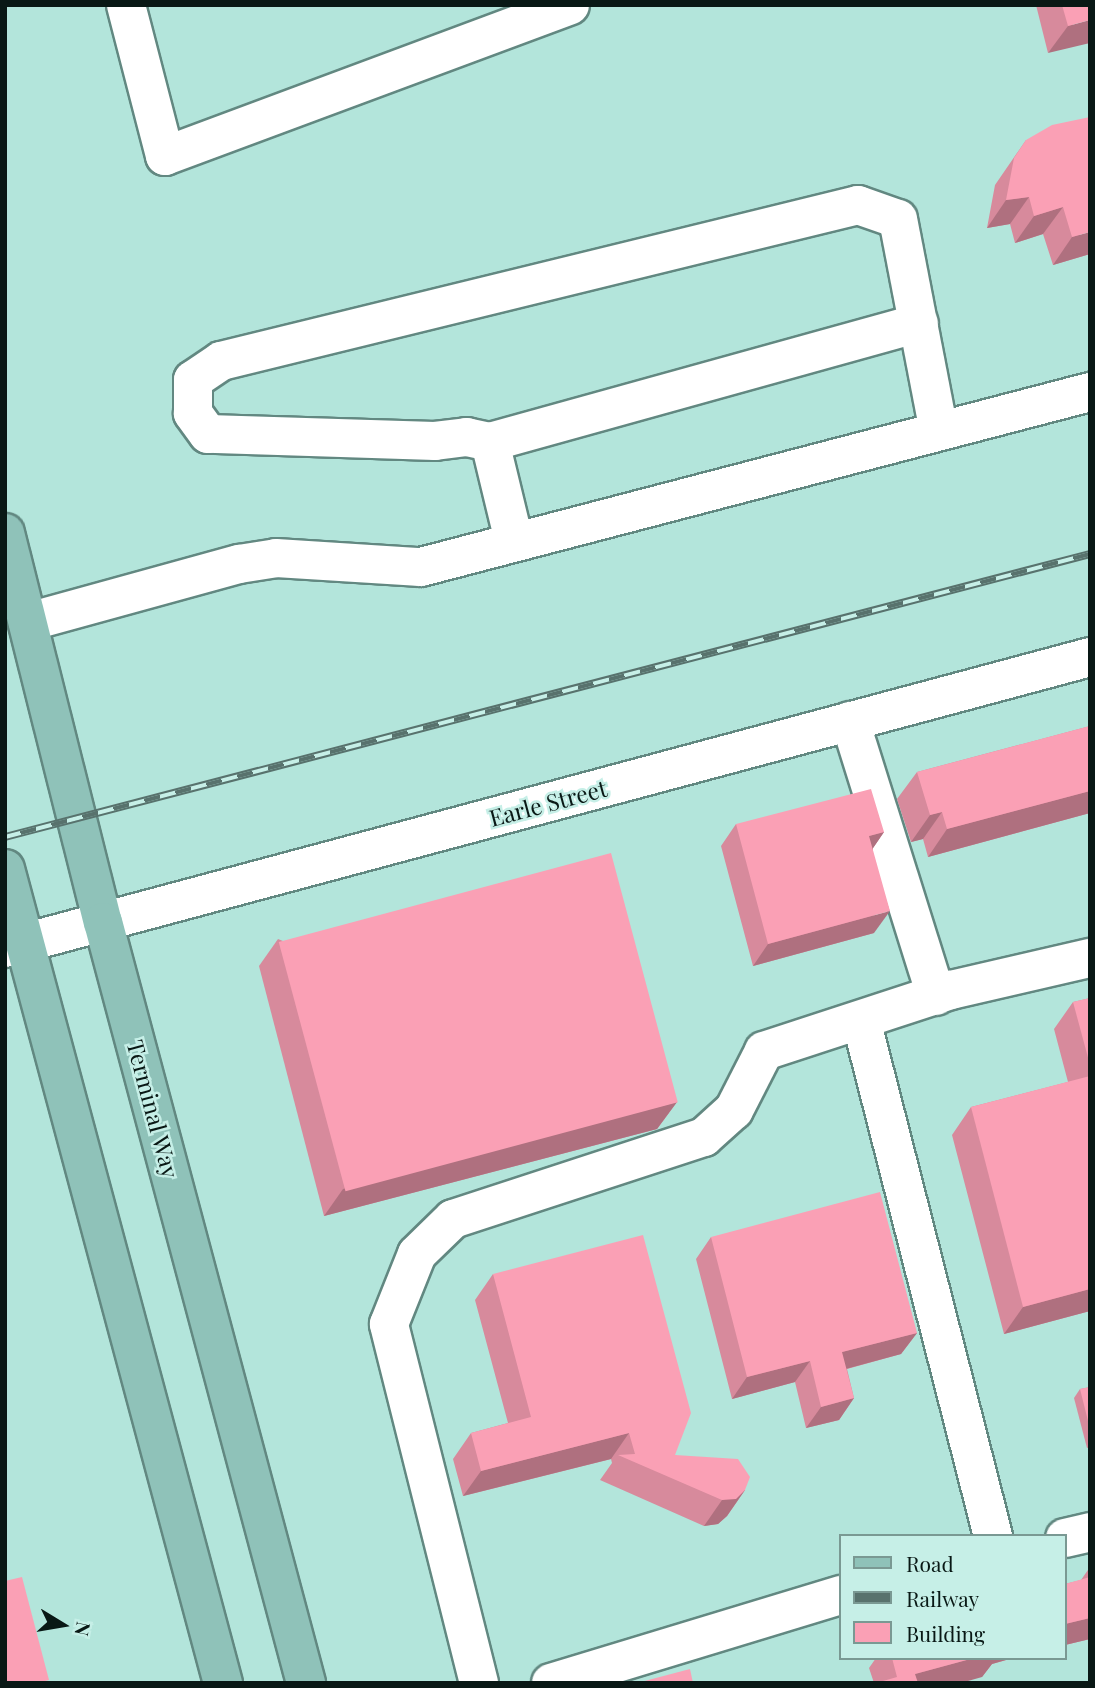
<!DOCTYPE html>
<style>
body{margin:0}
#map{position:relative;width:1095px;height:1688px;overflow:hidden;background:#c6efe7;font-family:"Playfair Display",serif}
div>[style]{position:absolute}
.built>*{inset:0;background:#b3e5db}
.roads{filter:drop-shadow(2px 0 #628881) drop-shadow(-2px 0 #628881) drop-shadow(0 2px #628881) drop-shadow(0 -2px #628881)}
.minor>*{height:38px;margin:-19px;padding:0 19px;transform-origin:19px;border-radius:19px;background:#fff}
.major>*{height:38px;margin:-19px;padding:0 19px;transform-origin:19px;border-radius:19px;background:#8fc2b9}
.rail>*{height:8px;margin-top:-4px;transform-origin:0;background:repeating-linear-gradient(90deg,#c6efe7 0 16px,#58726d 0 32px);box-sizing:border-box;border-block:2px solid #58726d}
.wall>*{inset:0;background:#d78a9c}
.shaded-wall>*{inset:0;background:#af707f}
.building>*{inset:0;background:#faa0b5;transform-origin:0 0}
span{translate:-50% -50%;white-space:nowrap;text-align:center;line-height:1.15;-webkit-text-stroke:5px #c6efe7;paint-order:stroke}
.street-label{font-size:23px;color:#091815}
.frame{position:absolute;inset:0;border:7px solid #091815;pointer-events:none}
.legend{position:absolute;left:839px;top:1534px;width:228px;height:126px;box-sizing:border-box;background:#c6efe7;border:2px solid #7a9993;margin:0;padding:9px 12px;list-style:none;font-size:21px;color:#091815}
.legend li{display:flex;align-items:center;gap:14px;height:35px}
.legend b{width:35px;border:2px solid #7a9993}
.north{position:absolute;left:28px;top:1590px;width:70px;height:70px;-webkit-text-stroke:5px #c6efe7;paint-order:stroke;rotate:101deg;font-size:19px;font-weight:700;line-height:28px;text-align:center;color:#091815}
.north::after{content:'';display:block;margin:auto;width:24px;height:32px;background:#091815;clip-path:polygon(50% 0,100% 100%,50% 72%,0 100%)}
</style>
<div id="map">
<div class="built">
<i style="clip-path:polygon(evenodd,5px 5px,1090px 5px,1090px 1683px,5px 1683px,5px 5px,841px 1536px,1065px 1536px,1065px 1658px,841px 1658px,841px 1536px)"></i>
</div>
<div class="roads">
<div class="minor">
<i style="left:126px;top:5px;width:156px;rotate:75.5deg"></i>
<i style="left:165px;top:156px;width:432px;rotate:-20.4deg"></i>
<i style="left:490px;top:442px;width:445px;rotate:-15.5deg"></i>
<i style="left:514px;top:541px;width:102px;rotate:-103.6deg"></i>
<i style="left:490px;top:442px;width:24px;rotate:-168deg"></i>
<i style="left:467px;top:437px;width:32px;rotate:173deg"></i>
<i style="left:435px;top:441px;width:227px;rotate:-178.2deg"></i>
<i style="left:208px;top:434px;width:26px;rotate:-126deg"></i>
<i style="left:193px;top:413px;width:33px;rotate:-90deg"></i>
<i style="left:193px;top:380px;width:34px;rotate:-34deg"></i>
<i style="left:221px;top:361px;width:656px;rotate:-13.76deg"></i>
<i style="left:858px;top:205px;width:42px;rotate:19.3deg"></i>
<i style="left:898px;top:219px;width:216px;rotate:79.1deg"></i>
<i style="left:28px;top:622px;width:219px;rotate:-15.4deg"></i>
<i style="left:239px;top:564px;width:37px;rotate:-9deg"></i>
<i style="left:276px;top:558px;width:145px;rotate:3.6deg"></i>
<i style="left:421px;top:567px;width:692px;rotate:-14.66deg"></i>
<i style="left:850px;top:721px;width:288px;rotate:72.6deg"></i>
<i style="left:5px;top:948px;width:1123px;rotate:-15.01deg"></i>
<i style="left:861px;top:1020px;width:533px;rotate:75.65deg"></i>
<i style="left:1065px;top:1538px;width:26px;rotate:-13deg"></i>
<i style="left:479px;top:1683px;width:370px;rotate:-104.1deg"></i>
<i style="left:389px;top:1324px;width:75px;rotate:-68.2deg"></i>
<i style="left:417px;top:1254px;width:50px;rotate:-44.2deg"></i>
<i style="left:453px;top:1219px;width:264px;rotate:-18.1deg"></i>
<i style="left:704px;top:1137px;width:40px;rotate:-42deg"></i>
<i style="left:734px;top:1110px;width:66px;rotate:-63deg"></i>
<i style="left:764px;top:1051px;width:197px;rotate:-18.1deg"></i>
<i style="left:951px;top:990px;width:143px;rotate:-13deg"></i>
<i style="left:551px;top:1683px;width:303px;rotate:-16.9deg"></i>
</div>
<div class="major">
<i style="left:5px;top:533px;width:401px;rotate:75.9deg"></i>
<i style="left:103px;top:922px;width:788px;rotate:75.06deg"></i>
<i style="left:5px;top:869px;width:843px;rotate:75.01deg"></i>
</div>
</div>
<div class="rail">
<i style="left:5px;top:837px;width:1121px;rotate:-14.62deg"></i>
</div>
<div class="wall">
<i style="clip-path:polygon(1036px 5px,1090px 5px,1048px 53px)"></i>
<i style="clip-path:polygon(1026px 140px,1090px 254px,1053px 265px,1043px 234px,1015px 243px,1010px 224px,987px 228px,995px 185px)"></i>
<i style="clip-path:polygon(1090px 726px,1090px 813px,928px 857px,923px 839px,911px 842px,897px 799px,917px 772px)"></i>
<i style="clip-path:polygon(736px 824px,884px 832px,873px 848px,874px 933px,753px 966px,721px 846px)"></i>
<i style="clip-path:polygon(278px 939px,677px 1102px,657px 1129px,324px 1216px,259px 966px)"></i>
<i style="clip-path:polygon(1090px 998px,1090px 1311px,1004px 1334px,952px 1135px,971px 1107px,1068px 1082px,1054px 1029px,1073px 1002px)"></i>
<i style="clip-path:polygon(711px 1237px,917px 1333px,901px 1354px,847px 1369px,854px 1398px,839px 1420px,806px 1428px,795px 1382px,732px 1399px,696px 1259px)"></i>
<i style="clip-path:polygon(493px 1274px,675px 1455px,745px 1490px,727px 1516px,718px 1524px,704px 1526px,600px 1480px,612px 1463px,611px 1459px,463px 1496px,453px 1459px,471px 1433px,508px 1423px,475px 1300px)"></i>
<i style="clip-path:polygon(1090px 1387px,1090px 1447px,1087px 1448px,1074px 1398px,1080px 1389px)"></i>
<i style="clip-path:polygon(1090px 1567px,1090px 1639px,1065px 1645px,1065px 1584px,1081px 1580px)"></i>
<i style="clip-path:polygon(876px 1658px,1013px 1658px,992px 1664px,982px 1677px,874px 1683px,869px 1668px)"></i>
</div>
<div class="shaded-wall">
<i style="clip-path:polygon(1090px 20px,1090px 43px,1048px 53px,1068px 26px)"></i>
<i style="clip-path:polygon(1029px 197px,1010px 224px,987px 228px,1006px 200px)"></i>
<i style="clip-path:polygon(1063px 207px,1043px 234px,1015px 243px,1034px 216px)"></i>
<i style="clip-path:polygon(1090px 232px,1090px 254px,1053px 265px,1072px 237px)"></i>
<i style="clip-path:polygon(1090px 791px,1090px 813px,928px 857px,947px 829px)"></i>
<i style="clip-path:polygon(942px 812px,923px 839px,911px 842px,930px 815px)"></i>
<i style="clip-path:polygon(884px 832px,869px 854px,869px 836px)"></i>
<i style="clip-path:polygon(890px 911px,874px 933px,753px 966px,768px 944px)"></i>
<i style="clip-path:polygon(677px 1102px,657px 1129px,324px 1216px,343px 1189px)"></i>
<i style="clip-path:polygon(1090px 1289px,1090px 1311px,1004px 1334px,1023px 1307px)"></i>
<i style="clip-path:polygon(917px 1333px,901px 1354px,827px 1374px,842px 1352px)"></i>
<i style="clip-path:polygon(810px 1361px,795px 1382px,732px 1399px,747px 1377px)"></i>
<i style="clip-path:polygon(854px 1398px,839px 1420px,806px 1428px,821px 1407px)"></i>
<i style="clip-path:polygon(629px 1433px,611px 1459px,463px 1496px,481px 1471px)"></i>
<i style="clip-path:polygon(745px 1490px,727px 1516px,718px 1524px,704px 1526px,722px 1500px)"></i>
<i style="clip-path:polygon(1090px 1618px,1090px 1639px,1065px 1645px,1065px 1624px)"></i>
<i style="clip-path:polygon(974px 1658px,1013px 1658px,992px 1664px,982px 1677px,961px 1683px,909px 1683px,915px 1674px)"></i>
</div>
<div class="building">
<i style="clip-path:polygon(1062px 5px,1090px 5px,1090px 20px,1068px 26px)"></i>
<i style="clip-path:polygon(1090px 117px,1090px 232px,1072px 237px,1063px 207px,1034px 216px,1029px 197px,1006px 200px,1014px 158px,1026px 140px,1052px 125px)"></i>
<i style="clip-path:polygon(1090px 726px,1090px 791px,947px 829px,942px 812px,930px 815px,917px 772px)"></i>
<i style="clip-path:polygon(871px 789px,884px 832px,869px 836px,890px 911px,768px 944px,736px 824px)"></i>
<i style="left:611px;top:853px;width:258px;height:344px;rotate:75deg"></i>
<i style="clip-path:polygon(1090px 998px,1090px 1065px,1073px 1002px)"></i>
<i style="clip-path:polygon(1090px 1076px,1090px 1289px,1023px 1307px,971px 1107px)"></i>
<i style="clip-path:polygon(880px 1192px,917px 1333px,842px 1352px,854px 1398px,821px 1407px,810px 1361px,747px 1377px,711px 1237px)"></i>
<i style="clip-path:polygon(643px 1235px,691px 1413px,675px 1455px,738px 1459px,750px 1477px,745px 1490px,736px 1499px,722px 1500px,618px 1455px,635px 1454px,629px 1433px,481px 1471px,471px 1433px,531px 1417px,493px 1274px)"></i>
<i style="clip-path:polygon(1090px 1387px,1090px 1429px,1080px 1389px)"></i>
<i style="clip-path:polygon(22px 1577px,49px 1680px,38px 1683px,5px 1683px,5px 1581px)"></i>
<i style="clip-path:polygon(1090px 1577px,1090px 1618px,1065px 1624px,1065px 1584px)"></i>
<i style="clip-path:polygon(892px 1658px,974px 1658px,915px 1674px,918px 1683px,876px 1683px,897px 1677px)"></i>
<i style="clip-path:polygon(690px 1669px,693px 1683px,637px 1683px)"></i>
</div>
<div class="street-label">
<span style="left:548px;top:803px;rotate:-15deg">Earle Street</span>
<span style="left:153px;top:1109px;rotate:75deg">Terminal Way</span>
</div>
<div class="frame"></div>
<ul class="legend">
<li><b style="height:9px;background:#8fc2b9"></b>Road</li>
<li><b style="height:9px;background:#58726d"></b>Railway</li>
<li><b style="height:19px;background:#faa0b5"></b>Building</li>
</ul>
<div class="north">N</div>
</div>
